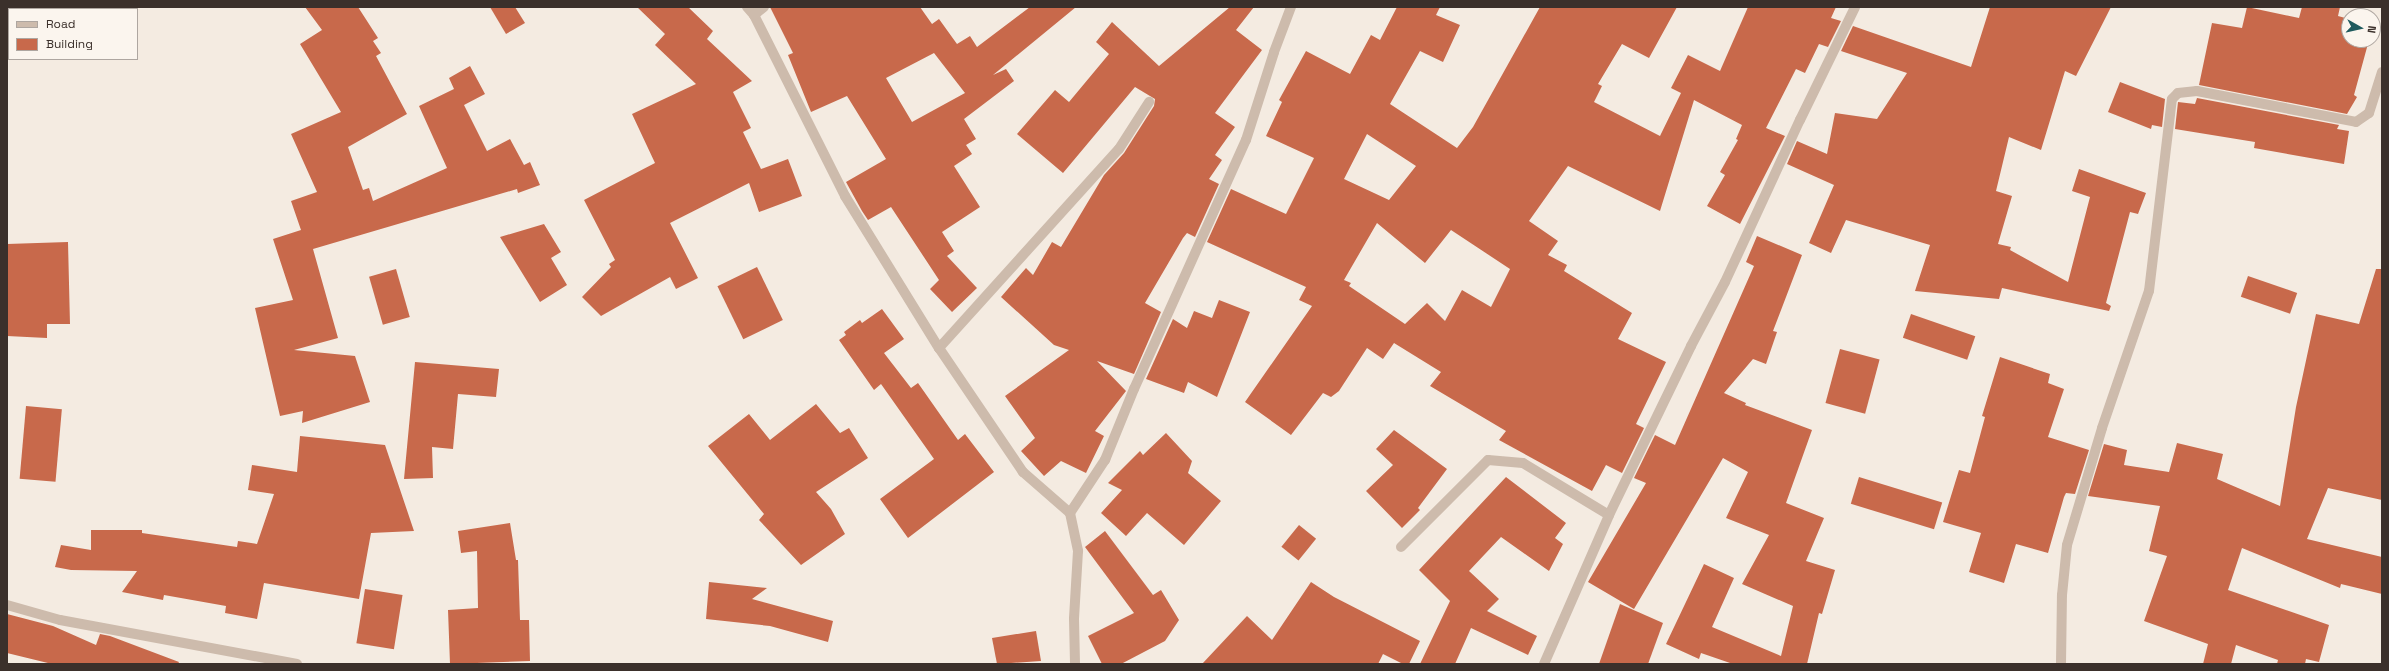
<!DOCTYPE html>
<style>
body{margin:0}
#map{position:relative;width:2389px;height:671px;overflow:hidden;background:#f4ebe1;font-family:"Space Grotesk",sans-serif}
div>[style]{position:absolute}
.building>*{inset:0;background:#c8694b;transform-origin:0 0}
.minor>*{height:10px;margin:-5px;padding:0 5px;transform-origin:5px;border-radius:5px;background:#cdbbac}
span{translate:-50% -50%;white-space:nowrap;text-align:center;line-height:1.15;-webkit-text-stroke:3px #fbf5ee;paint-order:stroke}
.frame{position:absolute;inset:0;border:8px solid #3b302b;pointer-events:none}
.legend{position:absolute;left:8px;top:8px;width:130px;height:52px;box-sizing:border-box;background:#fbf5ee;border:1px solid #aea6a0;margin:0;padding:5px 7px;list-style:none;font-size:12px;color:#3b302b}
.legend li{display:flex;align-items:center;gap:8px;height:20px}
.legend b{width:20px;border:1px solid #aea6a0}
.north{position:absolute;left:2341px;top:8px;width:40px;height:40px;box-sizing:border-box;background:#fbf5ee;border:1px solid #aea6a0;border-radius:50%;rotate:98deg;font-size:11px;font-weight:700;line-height:16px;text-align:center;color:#3b302b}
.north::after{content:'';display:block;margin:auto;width:14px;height:18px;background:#1f5a5e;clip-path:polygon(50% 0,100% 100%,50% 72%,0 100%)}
</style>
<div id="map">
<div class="building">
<i style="clip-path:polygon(305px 7px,358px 7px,378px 38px,373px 41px,381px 53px,376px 56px,407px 114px,348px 147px,363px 190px,369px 188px,373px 201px,447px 168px,419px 106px,454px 89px,449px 78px,470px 66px,485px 94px,464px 105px,487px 151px,510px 139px,524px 165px,530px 162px,540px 185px,518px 193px,517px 189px,313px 249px,338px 338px,294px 350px,355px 356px,370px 402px,302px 423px,303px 411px,280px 416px,255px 308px,293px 300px,273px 239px,301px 230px,291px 201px,317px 192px,291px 134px,341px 112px,300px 44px,322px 30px)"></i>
<i style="clip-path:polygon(490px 7px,515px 7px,525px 23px,506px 34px)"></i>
<i style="clip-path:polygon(637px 7px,688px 7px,713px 31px,707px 39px,752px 81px,733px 92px,751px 128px,743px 132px,761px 169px,788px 159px,802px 196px,759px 212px,749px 183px,670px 223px,698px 278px,676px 289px,670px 277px,601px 316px,582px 297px,611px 267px,609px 264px,615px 260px,584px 200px,655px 163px,632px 114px,696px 84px,655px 45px,665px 34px)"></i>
<i style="clip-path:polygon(evenodd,770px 7px,920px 7px,932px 24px,939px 19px,957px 44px,970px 36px,977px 47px,1030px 7px,1076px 7px,993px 75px,1006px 69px,1014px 81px,964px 119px,976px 139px,966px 145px,972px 154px,954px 166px,980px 207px,942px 232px,954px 251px,947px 256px,977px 288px,952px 312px,930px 289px,939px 280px,891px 207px,868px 220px,862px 211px,846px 182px,886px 159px,847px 96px,811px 112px,788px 55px,793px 53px,770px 7px,934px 53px,965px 93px,912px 122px,886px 78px,934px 53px)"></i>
<i style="clip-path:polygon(1230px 7px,1254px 7px,1236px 30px,1262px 50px,1215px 113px,1235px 127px,1215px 155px,1222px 160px,1209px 179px,1219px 184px,1195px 237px,1187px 233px,1183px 238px,1145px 303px,1161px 312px,1134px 374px,1097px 361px,1126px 391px,1095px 431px,1104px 436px,1086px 473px,1061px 461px,1044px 476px,1021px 451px,1035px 438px,1005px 396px,1069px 350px,1054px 345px,1001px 297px,1026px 268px,1033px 275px,1052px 242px,1061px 247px,1104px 175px,1124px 153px,1154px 106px,1155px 99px,1135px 87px,1063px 173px,1017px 134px,1055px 90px,1069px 102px,1109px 54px,1096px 42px,1112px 22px,1159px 66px)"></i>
<i style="clip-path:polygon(evenodd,1397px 7px,1440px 7px,1436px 15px,1460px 25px,1443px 62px,1420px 51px,1390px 104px,1457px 148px,1473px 127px,1540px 7px,1677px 7px,1649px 58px,1622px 44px,1598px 84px,1602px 86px,1594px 102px,1660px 136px,1681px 93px,1671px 88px,1688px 55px,1720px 71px,1748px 7px,1836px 7px,1831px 18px,1841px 21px,1828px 47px,1819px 44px,1805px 73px,1796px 69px,1766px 128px,1785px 136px,1740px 224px,1707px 206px,1725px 175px,1720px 172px,1738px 140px,1736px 139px,1742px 125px,1694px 100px,1660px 211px,1568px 166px,1529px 221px,1558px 241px,1548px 255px,1567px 265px,1564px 271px,1632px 313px,1618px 339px,1666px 362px,1636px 424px,1644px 428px,1622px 473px,1606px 465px,1592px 491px,1499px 440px,1506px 431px,1430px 386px,1441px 372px,1394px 343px,1383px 359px,1367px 348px,1339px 391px,1331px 397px,1323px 393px,1291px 435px,1245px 402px,1312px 306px,1299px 300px,1306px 287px,1207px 242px,1231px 189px,1286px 214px,1314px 158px,1266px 136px,1282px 102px,1279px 100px,1306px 51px,1350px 74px,1371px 35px,1380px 40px,1397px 7px,1367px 134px,1416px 166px,1389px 200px,1344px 179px,1367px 134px,1397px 7px,1377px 223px,1425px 263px,1451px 230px,1510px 269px,1491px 307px,1462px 290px,1445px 321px,1427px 303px,1405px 324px,1349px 286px,1351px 283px,1344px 280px,1377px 223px)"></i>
<i style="clip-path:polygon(1990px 7px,2111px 7px,2076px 76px,2065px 71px,2041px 150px,2009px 137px,1996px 191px,2012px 196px,1998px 244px,2011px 247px,2010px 250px,2068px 282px,2090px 197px,2072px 191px,2079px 169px,2146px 193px,2138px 214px,2130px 212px,2106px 303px,2111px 306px,2109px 311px,2002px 288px,1999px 299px,1915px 291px,1930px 245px,1846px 220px,1831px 253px,1809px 243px,1834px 185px,1787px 164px,1797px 141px,1827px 154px,1835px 113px,1877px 119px,1907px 73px,1841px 51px,1853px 26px,1971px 67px)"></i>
<i style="clip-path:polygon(2247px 7px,2299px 18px,2302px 7px,2340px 7px,2338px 16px,2349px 19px,2349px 40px,2369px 40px,2354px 95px,2357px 97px,2347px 114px,2199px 85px,2212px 23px,2242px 28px)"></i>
<i style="clip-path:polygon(2120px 82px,2165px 99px,2162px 127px,2152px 125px,2151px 129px,2108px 112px)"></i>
<i style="clip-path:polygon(2197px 98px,2339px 125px,2337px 129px,2349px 131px,2344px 164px,2254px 148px,2255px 142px,2175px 129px,2178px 102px,2195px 104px)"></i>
<i style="clip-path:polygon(544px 224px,561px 252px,551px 258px,567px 285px,540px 302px,500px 237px)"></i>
<i style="clip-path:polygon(1757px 236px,1802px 255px,1773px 331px,1777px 332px,1766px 364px,1753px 359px,1724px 393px,1746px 403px,1745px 405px,1812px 430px,1786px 503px,1824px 518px,1806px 561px,1835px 570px,1822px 614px,1819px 613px,1807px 664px,1733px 664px,1701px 653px,1699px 659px,1666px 644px,1704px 564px,1734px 578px,1712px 627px,1781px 656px,1793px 606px,1742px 584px,1769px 535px,1726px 518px,1748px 472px,1723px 458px,1634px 609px,1588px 582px,1646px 483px,1634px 478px,1655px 435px,1675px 445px,1754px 266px,1746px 262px)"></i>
<i style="clip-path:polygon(68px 242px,70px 324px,47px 324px,47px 338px,7px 336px,7px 244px)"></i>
<i style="left:757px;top:267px;width:59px;height:44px;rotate:64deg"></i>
<i style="left:396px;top:269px;width:50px;height:28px;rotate:74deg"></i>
<i style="clip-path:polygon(2376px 269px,2382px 269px,2382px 500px,2328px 488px,2307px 539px,2382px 557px,2382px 594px,2341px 584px,2340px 588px,2242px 548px,2228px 590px,2329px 625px,2319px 662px,2306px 659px,2305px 664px,2277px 664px,2278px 660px,2236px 645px,2231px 664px,2203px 664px,2208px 644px,2144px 621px,2167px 556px,2149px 551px,2160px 506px,2088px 496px,2104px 444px,2127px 450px,2124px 465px,2169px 472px,2177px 443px,2223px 454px,2217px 479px,2280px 506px,2296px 407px,2316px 314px,2359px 324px)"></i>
<i style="left:2248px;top:276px;width:52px;height:22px;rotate:19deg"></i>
<i style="clip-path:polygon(1219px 300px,1250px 312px,1217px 397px,1188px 382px,1184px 393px,1146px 379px,1173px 319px,1187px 328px,1194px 311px,1212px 318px)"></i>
<i style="clip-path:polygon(882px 309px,904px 339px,884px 353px,911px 388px,918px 383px,958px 440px,965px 434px,994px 472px,908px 538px,880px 499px,934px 459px,881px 384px,874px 390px,839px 340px,846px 335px,844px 332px,860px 320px,862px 323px)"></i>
<i style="left:1911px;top:314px;width:68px;height:25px;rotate:19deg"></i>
<i style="left:1840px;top:349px;width:41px;height:56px;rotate:15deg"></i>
<i style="clip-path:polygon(2000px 357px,2050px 374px,2048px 383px,2064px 389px,2048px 437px,2089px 450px,2075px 494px,2066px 493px,2064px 497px,2048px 553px,2016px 544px,2004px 583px,1969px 572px,1981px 533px,1943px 522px,1959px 470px,1970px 473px,1985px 417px,1982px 416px)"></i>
<i style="clip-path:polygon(415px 362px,499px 369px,496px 397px,458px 394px,453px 449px,432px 447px,433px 478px,404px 479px)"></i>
<i style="clip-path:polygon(816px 404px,840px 433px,849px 428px,868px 458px,816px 492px,831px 509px,845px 534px,801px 565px,759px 520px,764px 514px,708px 446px,749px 414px,770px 440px)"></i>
<i style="left:26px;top:406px;width:36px;height:73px;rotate:5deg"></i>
<i style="clip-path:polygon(1394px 430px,1447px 469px,1418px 508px,1420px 510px,1402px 528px,1366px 491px,1393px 465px,1376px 449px)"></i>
<i style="clip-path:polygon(1166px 433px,1192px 461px,1188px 473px,1221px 501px,1184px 545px,1147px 513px,1126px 536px,1101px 513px,1122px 490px,1108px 483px,1140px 451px,1143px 455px)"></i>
<i style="clip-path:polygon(300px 436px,385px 445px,414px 531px,371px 533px,359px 599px,264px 583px,257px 619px,225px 613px,226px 606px,164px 595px,163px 600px,122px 592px,137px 571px,71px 570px,55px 567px,61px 545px,91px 550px,91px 530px,142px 530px,142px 533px,237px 547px,238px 541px,257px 544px,274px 494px,248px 490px,252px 465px,297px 472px)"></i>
<i style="clip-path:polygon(1506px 477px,1566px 523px,1555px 538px,1563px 544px,1549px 571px,1501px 537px,1469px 571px,1499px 599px,1487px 611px,1537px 636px,1528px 655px,1471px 628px,1455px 664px,1420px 664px,1450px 601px,1419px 570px)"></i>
<i style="left:1859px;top:477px;width:87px;height:28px;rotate:17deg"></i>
<i style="clip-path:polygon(510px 523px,516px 560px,518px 560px,520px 620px,529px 620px,530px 661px,450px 664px,448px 610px,478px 608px,477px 551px,461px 553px,458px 531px)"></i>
<i style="left:1299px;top:525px;width:22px;height:28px;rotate:39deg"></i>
<i style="clip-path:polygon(1105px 531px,1153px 595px,1161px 590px,1179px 620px,1165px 641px,1121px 664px,1102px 664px,1088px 636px,1134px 613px,1085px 547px)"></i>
<i style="clip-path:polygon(709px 582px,767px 588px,752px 599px,833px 621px,828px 642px,770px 626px,706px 619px)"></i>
<i style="clip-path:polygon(1311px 582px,1334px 597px,1420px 641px,1409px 664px,1403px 664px,1383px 654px,1378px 664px,1202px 664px,1247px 616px,1272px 640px)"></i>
<i style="left:365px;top:589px;width:38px;height:55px;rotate:9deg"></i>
<i style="clip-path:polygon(1620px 604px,1663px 623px,1648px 664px,1599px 664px)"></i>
<i style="clip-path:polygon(7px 614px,53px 626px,96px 645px,100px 634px,110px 636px,179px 662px,178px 664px,52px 664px,7px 653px)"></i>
<i style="clip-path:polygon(1036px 631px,1041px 661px,997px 664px,992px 638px)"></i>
</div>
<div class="minor">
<i style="left:747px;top:7px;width:11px;rotate:49deg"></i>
<i style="left:754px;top:15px;width:203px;rotate:63.3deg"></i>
<i style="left:845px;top:196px;width:179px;rotate:58.3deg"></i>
<i style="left:939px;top:348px;width:150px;rotate:55.9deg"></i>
<i style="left:1023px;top:472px;width:62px;rotate:41.1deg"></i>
<i style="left:1070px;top:513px;width:39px;rotate:78deg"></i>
<i style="left:1078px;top:551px;width:68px;rotate:93.4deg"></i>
<i style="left:1074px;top:619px;width:45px;rotate:88.7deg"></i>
<i style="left:754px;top:15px;width:13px;rotate:-39deg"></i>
<i style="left:939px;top:348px;width:268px;rotate:-47.9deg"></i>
<i style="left:1119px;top:149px;width:56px;rotate:-57.4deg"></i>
<i style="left:1070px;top:513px;width:64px;rotate:-56.6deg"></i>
<i style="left:1105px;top:460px;width:77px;rotate:-67.8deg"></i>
<i style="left:1134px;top:389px;width:273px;rotate:-65.8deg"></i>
<i style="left:1246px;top:140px;width:92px;rotate:-72.3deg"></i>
<i style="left:1274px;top:52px;width:48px;rotate:-69.3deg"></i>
<i style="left:1401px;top:547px;width:123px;rotate:-45deg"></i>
<i style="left:1488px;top:460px;width:35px;rotate:5deg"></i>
<i style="left:1523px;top:463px;width:100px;rotate:31.2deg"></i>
<i style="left:7px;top:605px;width:55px;rotate:15.8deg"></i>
<i style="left:60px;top:620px;width:241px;rotate:10.5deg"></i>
<i style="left:1544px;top:664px;width:163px;rotate:-66.4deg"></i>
<i style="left:1609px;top:515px;width:188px;rotate:-64.1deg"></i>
<i style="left:1691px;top:346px;width:72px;rotate:-62deg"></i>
<i style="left:1725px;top:282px;width:179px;rotate:-65.2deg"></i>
<i style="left:1800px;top:120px;width:126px;rotate:-64deg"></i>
<i style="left:2061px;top:664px;width:69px;rotate:-89.2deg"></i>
<i style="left:2062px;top:595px;width:50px;rotate:-84.3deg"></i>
<i style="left:2067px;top:545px;width:122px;rotate:-73.3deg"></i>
<i style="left:2102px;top:428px;width:145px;rotate:-71.1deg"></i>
<i style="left:2149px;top:291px;width:193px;rotate:-83.2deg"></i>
<i style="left:2172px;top:99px;width:8px;rotate:-45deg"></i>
<i style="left:2178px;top:93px;width:19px;rotate:-6deg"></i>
<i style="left:2197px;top:91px;width:162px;rotate:11deg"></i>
<i style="left:2356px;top:122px;width:16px;rotate:-35deg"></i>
<i style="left:2369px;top:113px;width:43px;rotate:-72.4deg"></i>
</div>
<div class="frame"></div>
<ul class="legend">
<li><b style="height:5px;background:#cdbbac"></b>Road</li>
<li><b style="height:11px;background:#c8694b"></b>Building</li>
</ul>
<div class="north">N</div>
</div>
